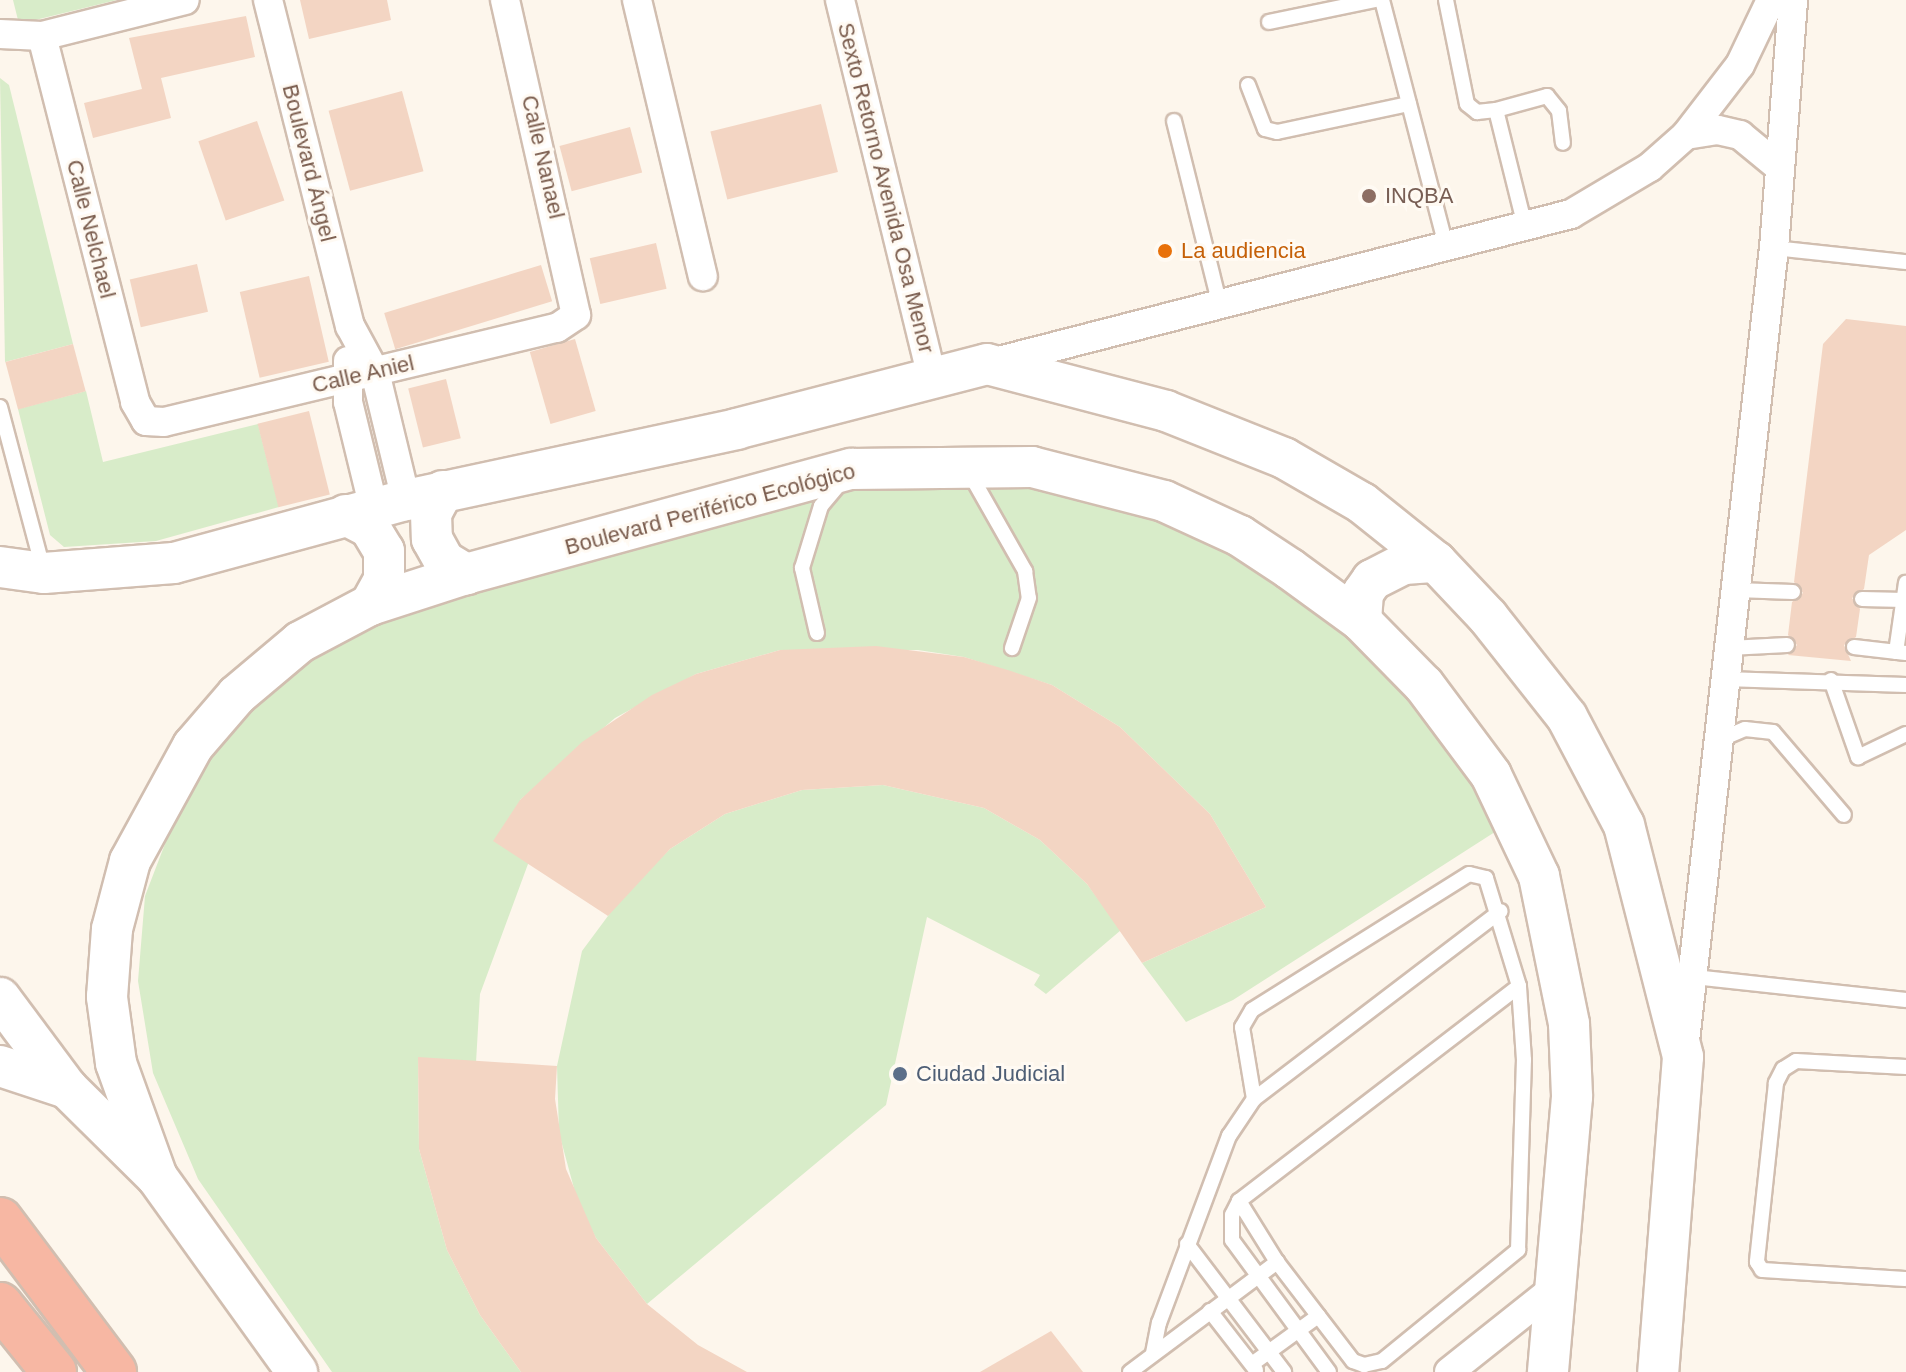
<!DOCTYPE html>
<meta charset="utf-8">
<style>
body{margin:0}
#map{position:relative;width:1906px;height:1372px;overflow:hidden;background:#fdf6ec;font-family:Arial,sans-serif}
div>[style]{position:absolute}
.green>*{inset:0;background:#d8ecc9}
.building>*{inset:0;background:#f3d5c3;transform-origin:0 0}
.roads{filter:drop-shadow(2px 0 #d1beb0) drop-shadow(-2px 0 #d1beb0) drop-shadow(0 2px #d1beb0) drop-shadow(0 -2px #d1beb0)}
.lane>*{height:14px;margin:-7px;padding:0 7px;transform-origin:7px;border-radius:7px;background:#fff}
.street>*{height:28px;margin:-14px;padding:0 14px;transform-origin:14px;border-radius:14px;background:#fff}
.secondary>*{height:40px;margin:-20px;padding:0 20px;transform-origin:20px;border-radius:20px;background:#fff}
.highway>*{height:44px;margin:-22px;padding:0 22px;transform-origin:22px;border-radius:22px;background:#f7b7a3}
.dots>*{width:22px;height:22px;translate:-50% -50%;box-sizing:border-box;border:4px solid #fffaf3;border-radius:50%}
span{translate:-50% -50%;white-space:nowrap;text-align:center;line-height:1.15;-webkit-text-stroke:6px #fffaf3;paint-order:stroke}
.street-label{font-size:22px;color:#7a5c4d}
.education-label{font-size:22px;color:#785e54}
.left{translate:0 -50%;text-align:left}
.food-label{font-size:22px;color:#c56008}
.service-label{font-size:22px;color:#4e5e75}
</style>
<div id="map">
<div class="green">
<i style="clip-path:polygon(13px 0,117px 0,19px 24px)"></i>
<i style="clip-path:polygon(0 78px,9px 85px,73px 344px,5px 362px)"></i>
<i style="clip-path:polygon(86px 391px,103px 462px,258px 424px,279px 507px,156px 541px,64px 547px,50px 535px,18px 409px)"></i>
<i style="clip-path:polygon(1014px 480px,1118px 503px,1247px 559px,1362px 636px,1433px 721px,1498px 830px,1233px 1000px,1186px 1022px,1142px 963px,1266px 907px,1210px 814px,1120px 727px,1052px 685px,964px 657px,918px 650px,780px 650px,696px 674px,615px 718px,520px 800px,528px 864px,480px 994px,476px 1063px,418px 1058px,419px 1149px,447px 1250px,480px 1315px,521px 1372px,332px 1372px,198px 1179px,153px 1073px,138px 981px,145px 896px,178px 810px,212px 753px,277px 678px,371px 616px,814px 489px)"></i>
<i style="clip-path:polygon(883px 785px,984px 808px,1040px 840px,1087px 884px,1121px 930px,1046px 994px,1034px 985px,1040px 975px,927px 917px,886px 1105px,647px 1304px,596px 1238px,578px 1203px,559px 1133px,557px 1066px,582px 951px,625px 893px,670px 849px,725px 814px,802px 790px)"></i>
</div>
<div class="building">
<i style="clip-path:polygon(300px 0,387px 0,391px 20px,309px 39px)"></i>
<i style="clip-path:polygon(246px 16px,255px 57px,161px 78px,171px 118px,93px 138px,84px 103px,142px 89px,129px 38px)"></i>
<i style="left:402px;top:91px;width:83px;height:76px;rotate:75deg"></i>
<i style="left:821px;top:104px;width:70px;height:114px;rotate:76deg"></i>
<i style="left:257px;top:121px;width:84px;height:62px;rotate:71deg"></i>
<i style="left:630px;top:127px;width:47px;height:73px;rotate:75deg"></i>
<i style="left:656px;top:243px;width:47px;height:68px;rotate:77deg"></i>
<i style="left:197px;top:264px;width:49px;height:69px;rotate:77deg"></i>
<i style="left:541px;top:265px;width:38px;height:164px;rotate:73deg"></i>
<i style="left:309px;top:276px;width:88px;height:71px;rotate:77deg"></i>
<i style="clip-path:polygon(1846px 319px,1906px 326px,1906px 530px,1869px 555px,1864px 589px,1852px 598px,1860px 609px,1856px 637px,1844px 645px,1851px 661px,1788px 655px,1797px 645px,1788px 635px,1792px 602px,1803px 593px,1794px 582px,1823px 344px)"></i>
<i style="left:575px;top:339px;width:75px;height:47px;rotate:74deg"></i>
<i style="left:73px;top:344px;width:49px;height:70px;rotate:75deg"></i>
<i style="left:446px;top:379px;width:61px;height:39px;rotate:76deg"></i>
<i style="left:309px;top:411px;width:86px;height:53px;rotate:76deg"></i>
<i style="clip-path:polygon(876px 646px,964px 657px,1011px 671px,1052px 685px,1120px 727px,1210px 814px,1266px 907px,1142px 963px,1087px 884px,1040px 840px,984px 808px,883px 785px,802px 790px,725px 814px,670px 849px,608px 916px,493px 841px,520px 800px,582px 742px,652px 695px,696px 674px,780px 650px)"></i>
<i style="clip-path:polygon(418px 1057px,557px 1066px,555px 1099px,566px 1169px,596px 1238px,647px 1304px,698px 1345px,747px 1372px,521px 1372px,480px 1315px,447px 1250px,419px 1149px)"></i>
<i style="clip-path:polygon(1051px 1331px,1083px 1372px,980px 1372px)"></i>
</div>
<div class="roads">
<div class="lane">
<i style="left:1382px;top:0;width:257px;rotate:75.4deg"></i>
<i style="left:1446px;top:0;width:106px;rotate:78.6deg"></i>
<i style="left:1467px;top:104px;width:13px;rotate:39deg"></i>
<i style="left:1477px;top:112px;width:19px;rotate:-6deg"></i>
<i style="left:1496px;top:110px;width:120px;rotate:76deg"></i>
<i style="left:1269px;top:22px;width:108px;rotate:-11.7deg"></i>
<i style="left:1248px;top:85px;width:47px;rotate:68.9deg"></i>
<i style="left:1265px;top:129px;width:12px;rotate:14deg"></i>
<i style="left:1277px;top:132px;width:135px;rotate:-12deg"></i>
<i style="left:1496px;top:110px;width:53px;rotate:-15.4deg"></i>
<i style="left:1547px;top:96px;width:19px;rotate:51deg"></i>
<i style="left:1559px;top:111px;width:32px;rotate:83deg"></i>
<i style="left:1174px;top:121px;width:191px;rotate:76deg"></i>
<i style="left:1774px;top:248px;width:133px;rotate:6.1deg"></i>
<i style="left:0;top:407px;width:168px;rotate:75.1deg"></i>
<i style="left:970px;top:474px;width:112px;rotate:60.4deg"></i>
<i style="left:1025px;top:571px;width:27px;rotate:82deg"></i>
<i style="left:1029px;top:598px;width:53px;rotate:108.8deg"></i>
<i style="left:1736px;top:590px;width:57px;rotate:2deg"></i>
<i style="left:1862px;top:599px;width:42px;rotate:1.4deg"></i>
<i style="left:817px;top:633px;width:67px;rotate:-103deg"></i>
<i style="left:802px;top:568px;width:65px;rotate:-73deg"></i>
<i style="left:821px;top:506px;width:31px;rotate:-50deg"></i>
<i style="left:1854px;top:647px;width:52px;rotate:6.6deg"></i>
<i style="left:1729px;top:648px;width:58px;rotate:-3deg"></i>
<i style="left:1896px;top:652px;width:70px;rotate:-81.8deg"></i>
<i style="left:1725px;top:679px;width:181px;rotate:1.9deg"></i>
<i style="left:1831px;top:680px;width:82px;rotate:70.7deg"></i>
<i style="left:1858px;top:757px;width:53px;rotate:-25.6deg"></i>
<i style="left:1719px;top:740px;width:28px;rotate:-23deg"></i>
<i style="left:1745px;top:729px;width:28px;rotate:6deg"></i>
<i style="left:1773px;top:732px;width:109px;rotate:49.5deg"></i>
<i style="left:1694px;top:977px;width:213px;rotate:6.2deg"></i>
<i style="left:1906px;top:1067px;width:110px;rotate:-176.9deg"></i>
<i style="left:1796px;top:1061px;width:15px;rotate:148deg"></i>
<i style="left:1783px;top:1069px;width:16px;rotate:117deg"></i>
<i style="left:1776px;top:1083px;width:180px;rotate:96.1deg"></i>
<i style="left:1757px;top:1262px;width:9px;rotate:58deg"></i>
<i style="left:1762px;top:1270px;width:144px;rotate:3.6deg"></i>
<i style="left:1239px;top:1201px;width:72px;rotate:58.1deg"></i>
<i style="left:1277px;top:1262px;width:125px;rotate:52.5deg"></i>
<i style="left:1353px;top:1361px;width:12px;rotate:20deg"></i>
<i style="left:1364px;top:1365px;width:18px;rotate:-13deg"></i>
<i style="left:1382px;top:1361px;width:176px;rotate:-39.2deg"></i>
<i style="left:1518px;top:1250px;width:190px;rotate:-88.2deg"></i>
<i style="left:1524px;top:1060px;width:74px;rotate:-93.9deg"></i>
<i style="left:1519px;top:986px;width:113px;rotate:-107deg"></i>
<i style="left:1486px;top:878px;width:17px;rotate:-167deg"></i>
<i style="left:1469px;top:874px;width:256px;rotate:147.9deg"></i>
<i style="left:1252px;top:1010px;width:20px;rotate:120deg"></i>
<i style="left:1242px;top:1027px;width:73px;rotate:80.5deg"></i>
<i style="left:1187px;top:1244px;width:161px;rotate:52.8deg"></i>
<i style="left:1210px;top:1311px;width:75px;rotate:52.1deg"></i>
<i style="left:1153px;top:1353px;width:31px;rotate:-79deg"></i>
<i style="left:1159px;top:1323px;width:200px;rotate:-69.5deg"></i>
<i style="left:1229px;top:1136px;width:45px;rotate:-56deg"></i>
<i style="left:1254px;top:1099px;width:310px;rotate:-37.3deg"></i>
<i style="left:1252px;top:1364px;width:82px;rotate:-36deg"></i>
<i style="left:1130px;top:1372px;width:184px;rotate:-36.8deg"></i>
<i style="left:1329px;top:1372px;width:164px;rotate:-126.3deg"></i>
<i style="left:1232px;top:1240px;width:25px;rotate:-90deg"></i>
<i style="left:1232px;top:1215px;width:16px;rotate:-63deg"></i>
<i style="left:1239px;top:1201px;width:353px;rotate:-37.5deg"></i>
</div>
<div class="street">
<i style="left:268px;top:0;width:336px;rotate:75.9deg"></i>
<i style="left:350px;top:326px;width:52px;rotate:61.5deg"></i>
<i style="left:375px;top:372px;width:132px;rotate:76.4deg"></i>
<i style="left:637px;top:0;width:284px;rotate:76.6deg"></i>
<i style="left:840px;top:0;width:387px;rotate:76.3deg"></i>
<i style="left:0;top:34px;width:42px;rotate:2.7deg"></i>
<i style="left:42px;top:36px;width:147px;rotate:-14.1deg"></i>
<i style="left:42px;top:36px;width:378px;rotate:75.7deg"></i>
<i style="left:135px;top:402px;width:22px;rotate:60deg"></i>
<i style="left:146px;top:421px;width:18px;rotate:3deg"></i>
<i style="left:164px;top:422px;width:404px;rotate:-13.5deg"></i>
<i style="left:557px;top:328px;width:23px;rotate:-34deg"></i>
<i style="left:576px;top:315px;width:323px;rotate:-102.7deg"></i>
<i style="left:1686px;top:135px;width:32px;rotate:-9deg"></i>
<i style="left:1718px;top:130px;width:23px;rotate:13deg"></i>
<i style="left:1740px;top:135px;width:50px;rotate:39.4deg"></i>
<i style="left:348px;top:361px;width:41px;rotate:90deg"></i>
<i style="left:348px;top:402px;width:110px;rotate:76.3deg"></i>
<i style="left:991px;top:363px;width:599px;rotate:-14.41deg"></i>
<i style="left:1571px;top:214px;width:92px;rotate:-30.7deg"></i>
<i style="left:1650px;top:167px;width:48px;rotate:-41.6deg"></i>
<i style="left:1686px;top:135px;width:88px;rotate:-52.4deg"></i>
<i style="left:1740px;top:65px;width:72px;rotate:-64.5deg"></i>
<i style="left:1685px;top:1041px;width:798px;rotate:-83.6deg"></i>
<i style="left:1774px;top:248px;width:249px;rotate:-85.6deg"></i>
<i style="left:1449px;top:1372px;width:137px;rotate:-38.5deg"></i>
</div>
<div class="secondary">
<i style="left:443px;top:491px;width:26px;rotate:118deg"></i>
<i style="left:431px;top:514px;width:25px;rotate:88deg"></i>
<i style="left:432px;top:539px;width:25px;rotate:61deg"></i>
<i style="left:444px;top:561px;width:26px;rotate:31deg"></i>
<i style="left:346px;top:515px;width:27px;rotate:28deg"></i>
<i style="left:370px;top:528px;width:27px;rotate:59deg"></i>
<i style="left:384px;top:551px;width:29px;rotate:90deg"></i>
<i style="left:384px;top:580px;width:29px;rotate:119deg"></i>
<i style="left:0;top:567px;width:44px;rotate:7.8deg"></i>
<i style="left:44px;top:573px;width:130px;rotate:-4.4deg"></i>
<i style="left:174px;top:563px;width:240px;rotate:-15.2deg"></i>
<i style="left:406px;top:500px;width:338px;rotate:-12.1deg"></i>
<i style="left:736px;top:429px;width:259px;rotate:-14.5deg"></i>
<i style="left:987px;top:364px;width:185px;rotate:14.7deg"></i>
<i style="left:1166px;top:411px;width:127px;rotate:21.7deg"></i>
<i style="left:1284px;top:458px;width:90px;rotate:30deg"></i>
<i style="left:1362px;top:503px;width:95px;rotate:38.6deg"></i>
<i style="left:1436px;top:562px;width:76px;rotate:46.6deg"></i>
<i style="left:1488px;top:617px;width:127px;rotate:51.7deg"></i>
<i style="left:1567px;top:717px;width:122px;rotate:62.2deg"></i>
<i style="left:1624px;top:825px;width:239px;rotate:75.7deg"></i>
<i style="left:1683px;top:1057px;width:316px;rotate:94.5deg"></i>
<i style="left:1361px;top:621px;width:28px;rotate:-86deg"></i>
<i style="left:1363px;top:593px;width:16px;rotate:-55deg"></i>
<i style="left:1372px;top:580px;width:36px;rotate:-27deg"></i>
<i style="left:1404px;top:564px;width:32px;rotate:-4deg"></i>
<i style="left:0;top:998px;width:112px;rotate:53.3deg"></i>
<i style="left:67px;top:1088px;width:127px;rotate:44.7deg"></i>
<i style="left:157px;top:1177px;width:240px;rotate:54.3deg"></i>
<i style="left:0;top:1066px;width:71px;rotate:18.2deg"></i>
<i style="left:157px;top:1177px;width:121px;rotate:-109.8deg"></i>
<i style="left:116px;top:1063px;width:67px;rotate:-97.8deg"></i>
<i style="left:107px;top:997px;width:68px;rotate:-85.8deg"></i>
<i style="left:112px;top:929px;width:70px;rotate:-75.2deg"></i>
<i style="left:130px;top:861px;width:131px;rotate:-61.3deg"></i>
<i style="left:193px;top:746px;width:67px;rotate:-49.2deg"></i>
<i style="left:237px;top:695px;width:82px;rotate:-40.1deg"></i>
<i style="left:300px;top:642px;width:79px;rotate:-27.9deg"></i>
<i style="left:370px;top:605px;width:101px;rotate:-17.9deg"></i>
<i style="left:466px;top:574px;width:399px;rotate:-15.3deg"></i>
<i style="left:851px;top:469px;width:181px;rotate:-0.6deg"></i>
<i style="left:1032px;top:467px;width:136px;rotate:14.4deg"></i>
<i style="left:1164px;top:501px;width:84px;rotate:24.7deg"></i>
<i style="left:1240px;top:536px;width:60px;rotate:33.4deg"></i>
<i style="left:1290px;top:569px;width:88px;rotate:36.2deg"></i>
<i style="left:1361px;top:621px;width:90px;rotate:45.5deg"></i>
<i style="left:1424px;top:685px;width:112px;rotate:53.3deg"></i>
<i style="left:1491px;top:775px;width:112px;rotate:64.6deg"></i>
<i style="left:1539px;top:876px;width:151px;rotate:78.5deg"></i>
<i style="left:1569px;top:1024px;width:73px;rotate:87.6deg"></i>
<i style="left:1572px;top:1097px;width:276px;rotate:95deg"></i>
</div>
<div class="highway">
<i style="left:0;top:1220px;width:190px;rotate:53.1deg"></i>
<i style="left:0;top:1305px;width:86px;rotate:51.1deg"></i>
</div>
</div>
<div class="dots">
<i style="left:1369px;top:196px;background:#8d6e63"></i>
<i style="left:1165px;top:251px;background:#e8710a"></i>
<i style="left:900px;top:1074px;background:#5c6f8a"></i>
</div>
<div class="street-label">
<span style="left:543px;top:157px;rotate:77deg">Calle Nanael</span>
<span style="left:309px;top:163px;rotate:76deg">Boulevard Ángel</span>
<span style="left:886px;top:188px;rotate:76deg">Sexto Retorno Avenida Osa Menor</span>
<span style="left:91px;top:229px;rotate:76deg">Calle Nelchael</span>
<span style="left:363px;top:374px;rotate:-13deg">Calle Aniel</span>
<span style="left:710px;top:509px;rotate:-15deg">Boulevard Periférico Ecológico</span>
</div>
<div class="education-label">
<span class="left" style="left:1385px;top:196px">INQBA</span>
</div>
<div class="food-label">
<span class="left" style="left:1181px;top:251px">La audiencia</span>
</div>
<div class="service-label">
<span class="left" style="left:916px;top:1074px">Ciudad Judicial</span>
</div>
</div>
